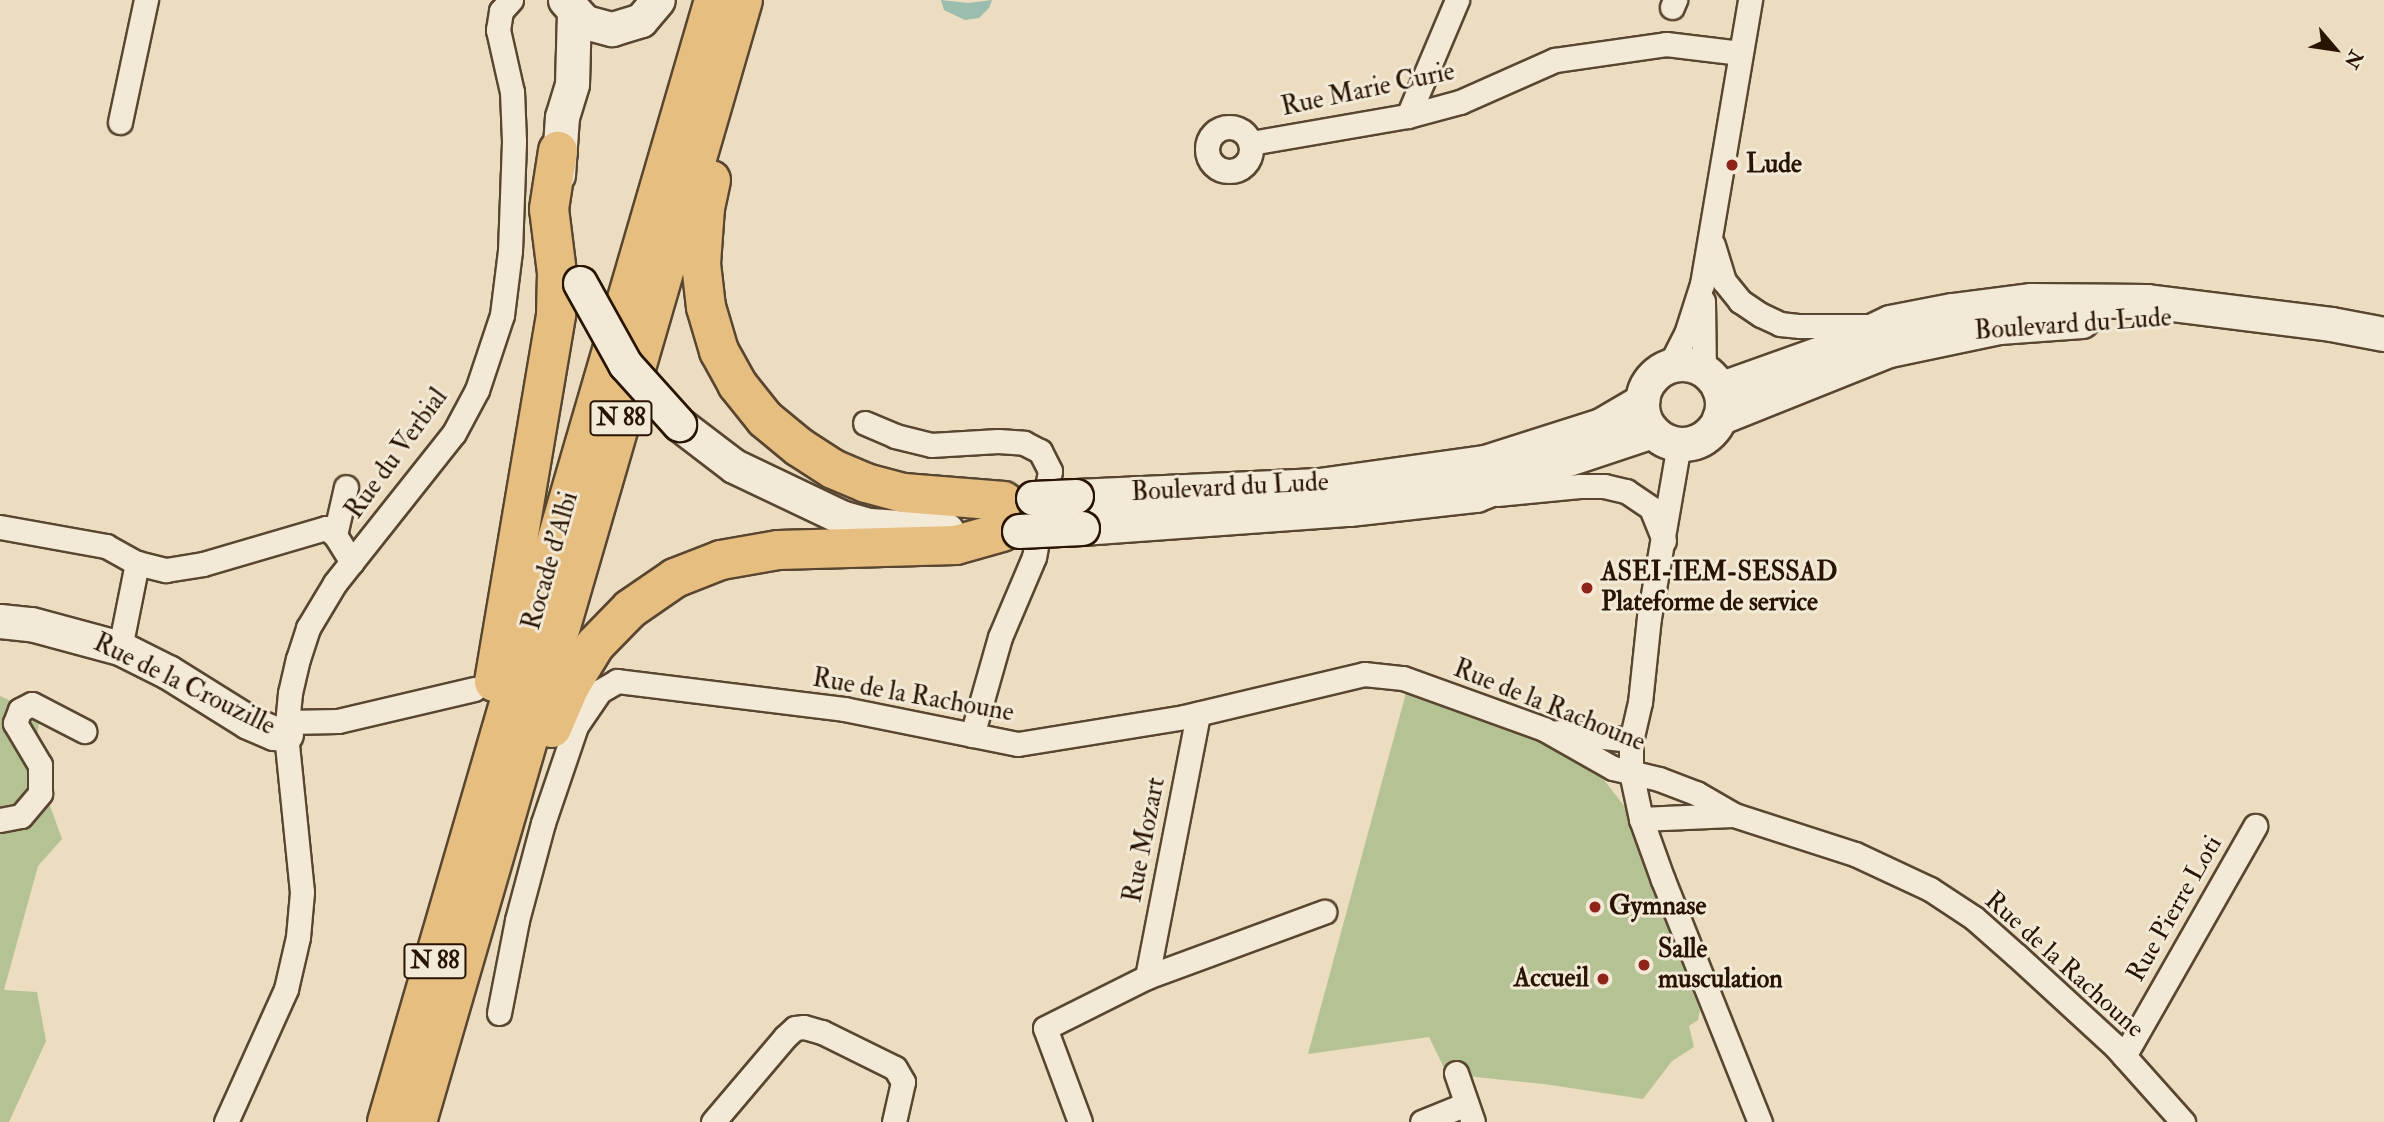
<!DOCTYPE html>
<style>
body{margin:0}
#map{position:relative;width:2384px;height:1122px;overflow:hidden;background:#ecddc1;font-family:"IM FELL Double Pica",serif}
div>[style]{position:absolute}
.green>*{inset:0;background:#b5c294}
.water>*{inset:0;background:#9abdad}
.roads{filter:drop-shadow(2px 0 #594630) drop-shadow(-2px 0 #594630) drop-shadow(0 2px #594630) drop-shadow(0 -2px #594630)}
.street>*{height:23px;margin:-11.5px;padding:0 11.5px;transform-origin:11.5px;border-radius:11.5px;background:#f3e9d7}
.street>.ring{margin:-11.5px;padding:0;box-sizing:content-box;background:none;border:23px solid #f3e9d7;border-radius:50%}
.secondary>*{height:33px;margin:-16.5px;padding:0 16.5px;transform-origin:16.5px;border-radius:16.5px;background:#f3e9d7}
.secondary>.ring{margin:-16.5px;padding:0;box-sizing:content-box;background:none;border:33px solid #f3e9d7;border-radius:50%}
.highway>*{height:38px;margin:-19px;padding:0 19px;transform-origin:19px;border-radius:19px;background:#e6be80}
.bridges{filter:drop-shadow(2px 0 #281400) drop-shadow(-2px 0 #281400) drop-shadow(0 2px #281400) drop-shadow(0 -2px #281400)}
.secondary-bridge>*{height:33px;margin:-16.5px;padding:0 16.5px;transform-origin:16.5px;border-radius:16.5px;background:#f3e9d7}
.dots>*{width:19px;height:19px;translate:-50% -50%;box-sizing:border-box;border:4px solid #f3e9d7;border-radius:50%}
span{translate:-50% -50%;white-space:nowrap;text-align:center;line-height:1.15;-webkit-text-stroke:6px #f3e9d7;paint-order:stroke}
.shield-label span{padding:2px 5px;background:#f3e9d7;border:2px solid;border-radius:5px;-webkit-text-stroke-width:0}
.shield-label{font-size:24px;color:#281400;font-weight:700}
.street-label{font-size:26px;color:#281400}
.poi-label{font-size:26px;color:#281400;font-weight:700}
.left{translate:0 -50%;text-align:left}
.right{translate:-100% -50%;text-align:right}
.north{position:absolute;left:2300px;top:14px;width:70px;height:70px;-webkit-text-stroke:5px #f3e9d7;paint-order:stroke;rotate:119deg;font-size:19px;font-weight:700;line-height:28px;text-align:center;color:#281400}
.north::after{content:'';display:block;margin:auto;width:24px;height:32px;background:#281400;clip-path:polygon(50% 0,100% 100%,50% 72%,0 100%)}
</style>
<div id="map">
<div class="green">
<i style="clip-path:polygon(1406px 693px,1566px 752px,1597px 771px,1629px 812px,1700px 1010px,1698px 1020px,1689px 1026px,1694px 1047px,1672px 1061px,1643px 1099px,1544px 1084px,1447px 1074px,1429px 1037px,1308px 1054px)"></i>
<i style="clip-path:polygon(0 696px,40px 714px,34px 761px,62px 839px,38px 866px,4px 990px,37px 992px,46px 1041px,9px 1122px,0 1122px)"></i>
</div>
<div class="water">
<i style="clip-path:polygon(941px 0,968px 3px,992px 0,989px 8px,979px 18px,965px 20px,944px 10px)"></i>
</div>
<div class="roads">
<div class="street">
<i style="left:1672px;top:7px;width:8px;rotate:-67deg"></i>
<i style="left:1408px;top:116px;width:126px;rotate:-67.1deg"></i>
<i style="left:120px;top:122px;width:125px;rotate:-78deg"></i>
<i class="ring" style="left:1207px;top:127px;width:21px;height:21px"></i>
<i style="left:1251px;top:143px;width:159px;rotate:-9.8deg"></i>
<i style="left:1408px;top:116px;width:54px;rotate:-15.1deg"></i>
<i style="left:1460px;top:102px;width:104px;rotate:-23.9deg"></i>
<i style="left:1555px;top:60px;width:112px;rotate:-8.2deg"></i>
<i style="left:1666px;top:44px;width:75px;rotate:6.9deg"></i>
<i style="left:1713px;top:245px;width:38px;rotate:73deg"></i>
<i style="left:1724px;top:281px;width:26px;rotate:51deg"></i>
<i style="left:1740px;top:301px;width:25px;rotate:34deg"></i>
<i style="left:1761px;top:315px;width:21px;rotate:25deg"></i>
<i style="left:1780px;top:324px;width:20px;rotate:6deg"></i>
<i style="left:1800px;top:326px;width:77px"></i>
<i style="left:1703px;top:301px;width:69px;rotate:89.2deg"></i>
<i style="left:1670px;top:365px;width:35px;rotate:-63deg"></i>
<i style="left:1686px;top:334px;width:52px;rotate:-72.3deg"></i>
<i style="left:1702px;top:284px;width:288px;rotate:-80.4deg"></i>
<i style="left:865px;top:423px;width:33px;rotate:23deg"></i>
<i style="left:895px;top:436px;width:37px;rotate:14deg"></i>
<i style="left:931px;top:445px;width:67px;rotate:-3.4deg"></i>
<i style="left:998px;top:441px;width:26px;rotate:4deg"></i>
<i style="left:1024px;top:443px;width:18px;rotate:27deg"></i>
<i style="left:1040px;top:451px;width:22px;rotate:63deg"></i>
<i style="left:1050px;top:471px;width:87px;rotate:100.5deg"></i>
<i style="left:1034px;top:557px;width:87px;rotate:113deg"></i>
<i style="left:1000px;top:637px;width:102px;rotate:105.9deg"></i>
<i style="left:1679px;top:444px;width:176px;rotate:99.8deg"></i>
<i style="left:1649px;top:617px;width:85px;rotate:96deg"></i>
<i style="left:1640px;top:702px;width:39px;rotate:103deg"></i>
<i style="left:1631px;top:740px;width:32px;rotate:90deg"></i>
<i style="left:1631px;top:772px;width:48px;rotate:78deg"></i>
<i style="left:1641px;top:819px;width:65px;rotate:70.2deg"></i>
<i style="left:1663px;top:880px;width:261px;rotate:68.2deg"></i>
<i style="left:1497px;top:494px;width:83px;rotate:-5.5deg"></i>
<i style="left:1580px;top:486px;width:24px"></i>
<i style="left:1604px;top:486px;width:23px;rotate:13deg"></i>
<i style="left:1626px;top:491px;width:30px;rotate:34deg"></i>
<i style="left:1651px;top:508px;width:35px;rotate:68deg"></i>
<i style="left:0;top:527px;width:108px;rotate:10.2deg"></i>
<i style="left:106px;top:546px;width:35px;rotate:29deg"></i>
<i style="left:137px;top:563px;width:30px;rotate:14deg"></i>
<i style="left:166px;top:570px;width:37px;rotate:-9deg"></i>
<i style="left:203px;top:564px;width:128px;rotate:-16.3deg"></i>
<i style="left:326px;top:528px;width:11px;rotate:38deg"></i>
<i style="left:335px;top:535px;width:32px;rotate:58deg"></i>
<i style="left:335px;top:535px;width:49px;rotate:-77.1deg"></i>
<i style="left:120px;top:648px;width:87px;rotate:-78.7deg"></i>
<i style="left:287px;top:722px;width:51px;rotate:-1.1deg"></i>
<i style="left:338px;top:721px;width:140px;rotate:-13.2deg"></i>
<i style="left:1558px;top:732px;width:73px;rotate:6.3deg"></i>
<i style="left:1641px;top:819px;width:91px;rotate:-2.5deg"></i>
<i style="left:0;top:820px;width:21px;rotate:-11deg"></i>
<i style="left:21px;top:816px;width:30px;rotate:-50deg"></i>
<i style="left:40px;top:793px;width:28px;rotate:-90deg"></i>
<i style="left:40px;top:765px;width:49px;rotate:-120.8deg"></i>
<i style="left:15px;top:723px;width:14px;rotate:-69deg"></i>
<i style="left:20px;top:710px;width:13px;rotate:-27deg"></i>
<i style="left:32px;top:704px;width:59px;rotate:27.4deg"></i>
<i style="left:1147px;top:977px;width:268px;rotate:-79deg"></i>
<i style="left:499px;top:1013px;width:95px;rotate:-79deg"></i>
<i style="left:517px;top:920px;width:100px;rotate:-75deg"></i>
<i style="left:543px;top:823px;width:102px;rotate:-71.2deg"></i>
<i style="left:576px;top:726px;width:42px;rotate:-55.6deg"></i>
<i style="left:600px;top:691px;width:20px;rotate:-30deg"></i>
<i style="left:617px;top:681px;width:229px;rotate:7deg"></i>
<i style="left:844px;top:709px;width:177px;rotate:11.4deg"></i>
<i style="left:1018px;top:744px;width:168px;rotate:-9.2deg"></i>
<i style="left:1184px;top:717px;width:185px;rotate:-13.4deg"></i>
<i style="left:1364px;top:674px;width:39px;rotate:6deg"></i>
<i style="left:1403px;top:678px;width:150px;rotate:19.9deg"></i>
<i style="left:1544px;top:729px;width:79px;rotate:29.5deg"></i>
<i style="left:1613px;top:768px;width:47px;rotate:13.4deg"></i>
<i style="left:1659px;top:779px;width:40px;rotate:21deg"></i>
<i style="left:1696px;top:793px;width:44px;rotate:30.1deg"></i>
<i style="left:1734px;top:815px;width:127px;rotate:17.9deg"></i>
<i style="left:1855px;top:854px;width:83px;rotate:25deg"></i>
<i style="left:1930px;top:889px;width:53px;rotate:33.4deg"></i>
<i style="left:1974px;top:918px;width:56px;rotate:41.4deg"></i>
<i style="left:2016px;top:955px;width:136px;rotate:42.6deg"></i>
<i style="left:2116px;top:1047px;width:101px;rotate:48.2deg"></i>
<i style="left:2124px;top:1056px;width:265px;rotate:-60.3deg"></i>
<i style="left:1456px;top:1073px;width:52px;rotate:70.9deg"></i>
<i style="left:226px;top:1122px;width:146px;rotate:-65.7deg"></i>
<i style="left:286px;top:989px;width:53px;rotate:-77deg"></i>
<i style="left:298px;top:937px;width:45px;rotate:-84.9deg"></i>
<i style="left:302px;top:892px;width:159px;rotate:-95.8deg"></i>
<i style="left:286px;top:734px;width:41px;rotate:-84.4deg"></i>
<i style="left:290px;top:693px;width:35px;rotate:-77deg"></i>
<i style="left:298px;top:659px;width:33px;rotate:-72deg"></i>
<i style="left:308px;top:628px;width:52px;rotate:-59deg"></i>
<i style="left:335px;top:583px;width:191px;rotate:-51.6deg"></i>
<i style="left:454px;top:433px;width:49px;rotate:-61.9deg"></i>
<i style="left:477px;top:390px;width:79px;rotate:-71.6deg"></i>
<i style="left:502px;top:315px;width:64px;rotate:-82.9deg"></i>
<i style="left:510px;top:251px;width:110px;rotate:-87.9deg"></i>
<i style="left:514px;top:141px;width:49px;rotate:-92.3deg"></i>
<i style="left:512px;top:92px;width:64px;rotate:-102.7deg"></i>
<i style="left:498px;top:30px;width:19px;rotate:-81deg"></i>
<i style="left:501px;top:11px;width:15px;rotate:-48deg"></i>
<i style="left:713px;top:1122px;width:111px;rotate:-49.7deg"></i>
<i style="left:785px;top:1037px;width:13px;rotate:-42deg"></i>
<i style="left:795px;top:1028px;width:9px;rotate:-6deg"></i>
<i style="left:804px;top:1027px;width:19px;rotate:16deg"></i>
<i style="left:822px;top:1032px;width:81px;rotate:26.3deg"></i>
<i style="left:895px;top:1068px;width:16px;rotate:60deg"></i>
<i style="left:903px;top:1082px;width:41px;rotate:102.7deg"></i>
<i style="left:1080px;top:1122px;width:100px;rotate:-110.4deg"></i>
<i style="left:1045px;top:1028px;width:114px;rotate:-26.6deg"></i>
<i style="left:1147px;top:977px;width:189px;rotate:-20.2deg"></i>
<i style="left:1422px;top:1122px;width:48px;rotate:-22.2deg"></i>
</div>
<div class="secondary">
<i style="left:565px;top:0;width:30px;rotate:48deg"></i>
<i style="left:585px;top:22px;width:28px;rotate:15deg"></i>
<i style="left:612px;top:29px;width:30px;rotate:-17deg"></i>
<i style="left:641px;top:20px;width:26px;rotate:-50deg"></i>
<i style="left:558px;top:175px;width:58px;rotate:-86.1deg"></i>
<i style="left:562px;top:117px;width:34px;rotate:-73deg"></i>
<i style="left:572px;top:84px;width:71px;rotate:-88.4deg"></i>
<i class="ring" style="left:1642px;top:364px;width:47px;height:47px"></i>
<i style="left:1719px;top:389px;width:128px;rotate:-19.6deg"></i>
<i style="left:1840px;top:346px;width:55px;rotate:-25.6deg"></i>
<i style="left:1890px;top:322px;width:63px;rotate:-11deg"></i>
<i style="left:1952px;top:310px;width:80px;rotate:-7.2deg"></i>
<i style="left:2031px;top:300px;width:116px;rotate:0.5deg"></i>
<i style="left:2147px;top:301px;width:185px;rotate:7.1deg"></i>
<i style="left:2331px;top:324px;width:54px;rotate:10.7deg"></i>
<i style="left:1719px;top:418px;width:183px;rotate:-21.8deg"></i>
<i style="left:1889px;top:350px;width:112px;rotate:-11.8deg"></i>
<i style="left:1999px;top:327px;width:83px;rotate:-4.1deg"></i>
<i style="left:679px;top:424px;width:69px;rotate:37.4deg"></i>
<i style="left:734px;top:466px;width:119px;rotate:25.5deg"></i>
<i style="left:841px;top:517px;width:29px;rotate:16deg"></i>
<i style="left:869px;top:525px;width:78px;rotate:3.7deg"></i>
<i style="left:1076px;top:496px;width:243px;rotate:-2.6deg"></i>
<i style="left:1319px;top:485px;width:168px;rotate:-7.9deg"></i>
<i style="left:1485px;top:462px;width:122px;rotate:-17.7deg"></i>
<i style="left:1601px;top:425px;width:48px;rotate:-30.3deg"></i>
<i style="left:1082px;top:528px;width:268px;rotate:-4.1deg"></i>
<i style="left:1349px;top:509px;width:128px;rotate:-6.3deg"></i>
<i style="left:1476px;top:495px;width:92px;rotate:-21.6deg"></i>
<i style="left:1562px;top:461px;width:95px;rotate:-18.4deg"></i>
<i style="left:0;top:621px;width:31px;rotate:6deg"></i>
<i style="left:31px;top:624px;width:92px;rotate:15.1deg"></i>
<i style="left:120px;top:648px;width:54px;rotate:26.6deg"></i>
<i style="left:168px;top:672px;width:94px;rotate:32deg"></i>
<i style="left:248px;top:722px;width:28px;rotate:23deg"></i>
<i style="left:274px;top:733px;width:12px;rotate:5deg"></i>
</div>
<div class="highway">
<i style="left:711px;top:180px;width:29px;rotate:102deg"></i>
<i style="left:705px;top:208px;width:56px;rotate:94.1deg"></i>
<i style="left:701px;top:264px;width:43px;rotate:83.4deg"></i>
<i style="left:706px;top:307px;width:46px;rotate:73.5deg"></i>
<i style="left:719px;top:351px;width:38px;rotate:61deg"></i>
<i style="left:737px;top:384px;width:45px;rotate:51.3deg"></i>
<i style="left:765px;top:419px;width:44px;rotate:39.5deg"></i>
<i style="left:799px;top:447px;width:40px;rotate:32.9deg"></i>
<i style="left:833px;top:469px;width:36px;rotate:23deg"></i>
<i style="left:866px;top:483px;width:39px;rotate:15deg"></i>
<i style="left:904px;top:493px;width:100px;rotate:4.6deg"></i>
<i style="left:494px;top:682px;width:373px;rotate:-80.4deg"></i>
<i style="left:556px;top:314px;width:41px;rotate:-88.6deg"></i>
<i style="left:557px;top:273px;width:64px;rotate:-97.1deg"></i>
<i style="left:549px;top:209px;width:59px;rotate:-81.2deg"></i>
<i style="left:552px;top:728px;width:46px;rotate:-66.8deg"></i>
<i style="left:570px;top:686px;width:48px;rotate:-58.6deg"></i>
<i style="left:595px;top:645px;width:50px;rotate:-45.8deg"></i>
<i style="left:630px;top:609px;width:55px;rotate:-34.6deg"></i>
<i style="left:675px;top:578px;width:49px;rotate:-21.4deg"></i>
<i style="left:721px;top:560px;width:58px;rotate:-10deg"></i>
<i style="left:778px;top:550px;width:178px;rotate:-1.6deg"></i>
<i style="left:956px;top:545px;width:48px;rotate:-15.8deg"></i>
<i style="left:387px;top:1122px;width:1169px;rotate:-73.75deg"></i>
<i style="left:417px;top:1122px;width:1168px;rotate:-73.8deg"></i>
</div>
</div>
<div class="bridges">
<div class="secondary-bridge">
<i style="left:580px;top:283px;width:93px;rotate:60.9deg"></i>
<i style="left:625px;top:364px;width:81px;rotate:48deg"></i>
<i style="left:1033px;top:498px;width:43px;rotate:-2.7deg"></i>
<i style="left:1019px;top:531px;width:63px;rotate:-2.7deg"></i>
</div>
</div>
<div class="dots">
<i style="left:1732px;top:165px;background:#8f2418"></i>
<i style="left:1587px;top:588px;background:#8f2418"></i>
<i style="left:1595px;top:907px;background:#8f2418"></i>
<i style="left:1644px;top:965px;background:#8f2418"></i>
<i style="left:1603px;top:979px;background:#8f2418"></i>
</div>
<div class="shield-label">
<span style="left:621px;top:418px">N 88</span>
<span style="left:435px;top:961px">N 88</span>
</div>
<div class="street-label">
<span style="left:1368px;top:90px;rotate:-12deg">Rue Marie Curie</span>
<span style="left:2073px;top:325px;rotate:-4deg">Boulevard du Lude</span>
<span style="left:397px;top:454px;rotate:-54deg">Rue du Verbial</span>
<span style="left:1230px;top:488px;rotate:-3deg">Boulevard du Lude</span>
<span style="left:551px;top:561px;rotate:-74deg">Rocade d'Albi</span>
<span style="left:184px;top:685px;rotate:26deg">Rue de la Crouzille</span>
<span style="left:913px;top:696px;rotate:10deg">Rue de la Rachoune</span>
<span style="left:1549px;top:706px;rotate:22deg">Rue de la Rachoune</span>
<span style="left:1145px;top:840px;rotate:-79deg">Rue Mozart</span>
<span style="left:2175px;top:909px;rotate:-60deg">Rue Pierre Loti</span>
<span style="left:2064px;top:965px;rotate:42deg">Rue de la Rachoune</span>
</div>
<div class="poi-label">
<span class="left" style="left:1746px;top:165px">Lude</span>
<span class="left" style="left:1601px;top:588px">ASEI-IEM-SESSAD<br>Plateforme de service</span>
<span class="left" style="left:1609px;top:907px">Gymnase</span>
<span class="left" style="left:1658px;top:965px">Salle<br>musculation</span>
<span class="right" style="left:1589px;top:979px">Accueil</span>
</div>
<div class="north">N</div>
</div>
